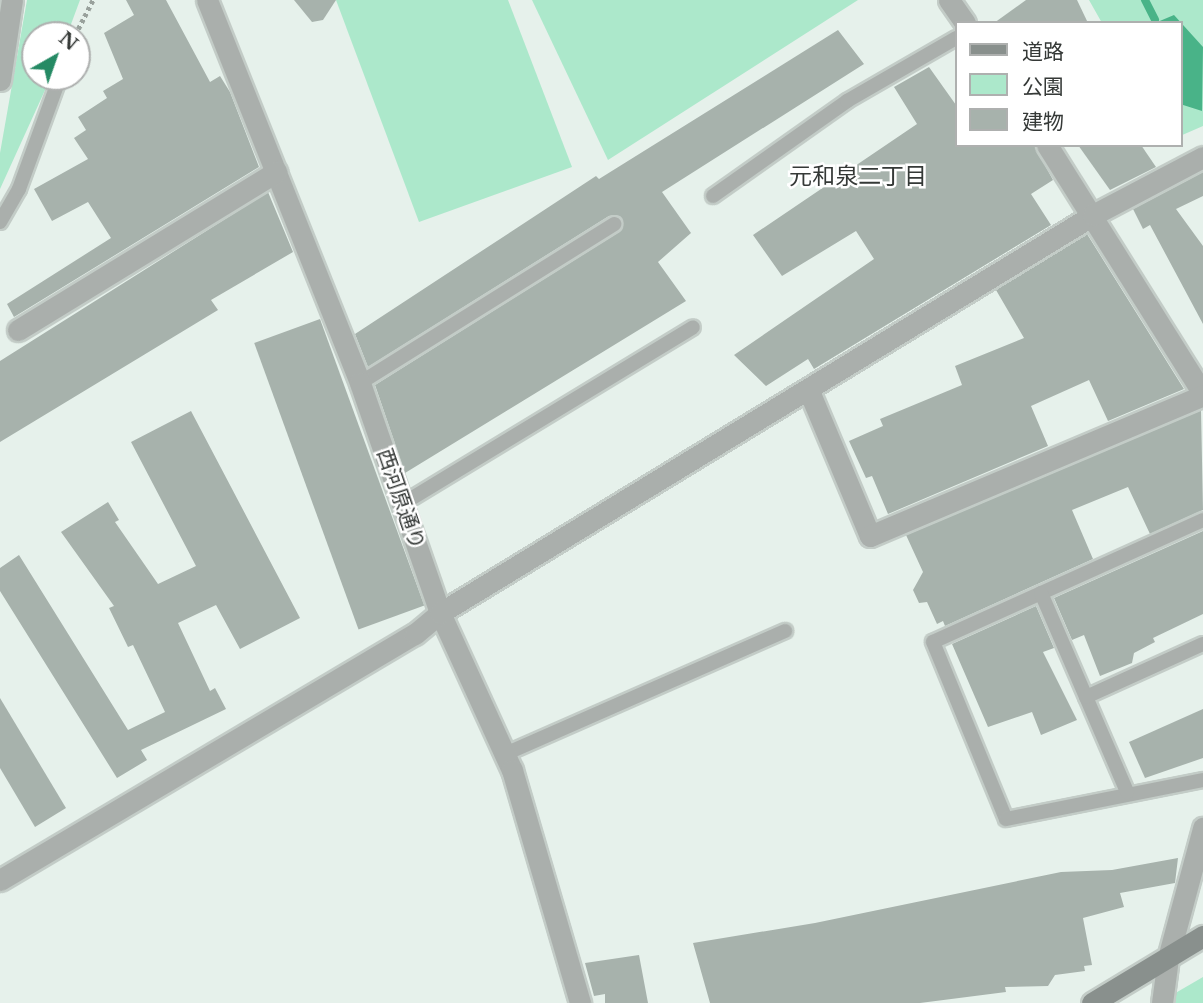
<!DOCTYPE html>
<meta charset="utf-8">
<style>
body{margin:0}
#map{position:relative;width:1203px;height:1003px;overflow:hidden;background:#e6f1eb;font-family:"Libre Baskerville","Noto Sans JP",serif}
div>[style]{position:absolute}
.green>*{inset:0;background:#ace8cb}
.water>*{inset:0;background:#49b388}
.stream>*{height:8px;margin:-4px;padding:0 4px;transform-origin:4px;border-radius:4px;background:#49b388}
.building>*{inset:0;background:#a7b2ac;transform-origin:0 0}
.path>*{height:4.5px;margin-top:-2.25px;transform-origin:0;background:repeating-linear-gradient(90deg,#99a19c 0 3.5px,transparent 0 7px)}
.roads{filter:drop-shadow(2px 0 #c3ccc7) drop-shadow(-2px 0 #c3ccc7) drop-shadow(0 2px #c3ccc7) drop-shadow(0 -2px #c3ccc7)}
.lane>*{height:14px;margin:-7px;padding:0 7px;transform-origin:7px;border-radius:7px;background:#aaafac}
.street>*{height:21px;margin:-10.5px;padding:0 10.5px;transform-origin:10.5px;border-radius:10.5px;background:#aaafac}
.secondary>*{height:21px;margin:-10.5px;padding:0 10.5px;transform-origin:10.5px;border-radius:10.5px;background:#89908d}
span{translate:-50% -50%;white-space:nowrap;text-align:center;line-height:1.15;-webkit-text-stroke:5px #fff;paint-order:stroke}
.street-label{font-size:21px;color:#353937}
.neighbourhood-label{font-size:23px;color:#353937}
.legend{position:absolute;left:955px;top:21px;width:228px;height:126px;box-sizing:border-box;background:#fff;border:2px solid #aeb0af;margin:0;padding:9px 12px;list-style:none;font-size:21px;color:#353937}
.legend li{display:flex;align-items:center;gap:14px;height:35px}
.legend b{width:35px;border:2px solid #aeb0af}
.north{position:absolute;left:21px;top:21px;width:70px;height:70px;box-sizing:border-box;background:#fff;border:2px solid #aeb0af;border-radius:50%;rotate:40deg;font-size:19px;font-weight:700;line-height:28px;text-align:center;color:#353937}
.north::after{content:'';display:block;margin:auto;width:24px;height:32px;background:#258a64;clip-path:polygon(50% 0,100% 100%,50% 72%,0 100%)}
</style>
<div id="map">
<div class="green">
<i style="clip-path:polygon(27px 0,80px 0,67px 35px,35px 35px,35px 77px,51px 77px,0 189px,0 153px)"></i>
<i style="clip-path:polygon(336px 0,508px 0,572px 167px,419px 222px)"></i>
<i style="clip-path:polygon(532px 0,858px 0,608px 160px)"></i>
<i style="clip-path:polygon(1089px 0,1203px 0,1203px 126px,1180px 136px,1180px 23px,1102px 23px)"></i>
<i style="clip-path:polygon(1203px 977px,1203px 1003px,1172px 1003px,1172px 995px)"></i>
</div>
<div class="water">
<i style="clip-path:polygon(1174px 15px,1203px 47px,1202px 111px,1180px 104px,1180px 23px,1155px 23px)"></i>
</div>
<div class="stream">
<i style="left:1145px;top:0;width:22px;rotate:63deg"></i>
</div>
<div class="building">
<i style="clip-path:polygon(126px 0,166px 0,210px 82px,220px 76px,230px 92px,259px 167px,14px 317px,7px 304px,111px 238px,88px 202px,52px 221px,34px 189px,88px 159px,74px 138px,86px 130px,78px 117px,107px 98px,103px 91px,123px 79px,104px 33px,134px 15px)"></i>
<i style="clip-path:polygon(294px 0,336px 0,323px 20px,312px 22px)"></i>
<i style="clip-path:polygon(1026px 0,1077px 0,1088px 23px,994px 23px)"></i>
<i style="clip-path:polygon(838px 30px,864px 64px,662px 192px,691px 233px,658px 262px,686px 301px,405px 473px,375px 385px,619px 232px,622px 220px,609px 216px,368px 367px,355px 334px,596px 176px,599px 179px)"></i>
<i style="clip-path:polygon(929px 67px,956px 105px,956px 145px,1034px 145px,1053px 180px,1031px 194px,1051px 225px,814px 369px,808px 359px,766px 386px,734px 355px,874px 259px,856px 231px,782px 276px,753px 235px,917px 124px,894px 87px)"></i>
<i style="clip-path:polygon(1078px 145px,1141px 145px,1156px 167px,1110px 190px)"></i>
<i style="clip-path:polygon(1203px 172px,1203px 196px,1176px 209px,1203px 246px,1203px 324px,1150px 225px,1143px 229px,1133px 209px)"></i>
<i style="clip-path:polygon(268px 192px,293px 252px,211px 300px,218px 310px,0 442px,0 361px)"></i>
<i style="clip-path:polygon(1087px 234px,1184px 389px,1108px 421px,1089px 380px,1031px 406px,1048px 446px,888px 514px,872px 476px,866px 478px,849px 441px,883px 426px,880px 419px,962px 385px,955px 366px,1024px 338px,996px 290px)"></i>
<i style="left:320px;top:319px;width:305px;height:70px;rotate:70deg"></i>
<i style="clip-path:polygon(1201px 410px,1203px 510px,1150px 534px,1128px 487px,1072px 510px,1093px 559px,945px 626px,943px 621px,937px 624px,927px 602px,919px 603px,913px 590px,923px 572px,906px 535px)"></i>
<i style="clip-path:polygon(191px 411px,300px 618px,240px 649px,216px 605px,178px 623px,210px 691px,215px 688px,226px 709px,141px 750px,147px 760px,117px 778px,0 591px,0 568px,19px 555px,128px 730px,165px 712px,133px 645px,128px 647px,109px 608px,114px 606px,61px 532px,108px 502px,119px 520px,115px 522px,158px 584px,196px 566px,131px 442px)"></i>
<i style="clip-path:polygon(1203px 531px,1203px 614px,1153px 638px,1155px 642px,1134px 653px,1132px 663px,1100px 676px,1084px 635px,1072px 640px,1054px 598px)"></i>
<i style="clip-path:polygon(1036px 606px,1054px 648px,1043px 652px,1077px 720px,1041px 735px,1032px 712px,988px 727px,952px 644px)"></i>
<i style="clip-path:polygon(0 698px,66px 808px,35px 827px,0 768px)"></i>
<i style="clip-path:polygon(1203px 709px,1203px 758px,1145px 778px,1129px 742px)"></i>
<i style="clip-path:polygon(1178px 858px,1175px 883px,1120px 893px,1124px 907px,1083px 918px,1092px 965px,1084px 966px,1085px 971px,1055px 975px,1048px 986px,1005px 987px,1006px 992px,920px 1003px,710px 1003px,693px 943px,815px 923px,1061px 872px,1112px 870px)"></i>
<i style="clip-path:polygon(639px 955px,648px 1003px,605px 1003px,605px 994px,594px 996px,585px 963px)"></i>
</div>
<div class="path">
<i style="left:75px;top:35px;width:39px;rotate:-63deg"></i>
</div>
<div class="roads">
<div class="lane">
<i style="left:713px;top:196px;width:164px;rotate:-35.3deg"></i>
<i style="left:847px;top:101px;width:126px;rotate:-30deg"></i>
<i style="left:0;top:222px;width:38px;rotate:-60deg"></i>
<i style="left:19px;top:189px;width:119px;rotate:-69.9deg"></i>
<i style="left:360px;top:383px;width:300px;rotate:-32deg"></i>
<i style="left:404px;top:503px;width:338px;rotate:-31.3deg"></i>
<i style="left:1203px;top:520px;width:296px;rotate:155.7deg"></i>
<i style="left:933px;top:642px;width:191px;rotate:67.6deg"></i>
<i style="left:1006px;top:819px;width:201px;rotate:-11.2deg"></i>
<i style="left:1041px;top:593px;width:217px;rotate:66.6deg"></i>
<i style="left:1086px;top:697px;width:128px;rotate:-24.4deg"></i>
<i style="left:505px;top:754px;width:306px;rotate:-23.7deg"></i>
</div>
<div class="street">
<i style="left:207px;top:0;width:412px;rotate:68.2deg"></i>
<i style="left:360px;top:383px;width:244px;rotate:70.8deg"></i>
<i style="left:440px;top:613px;width:173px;rotate:65.4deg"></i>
<i style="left:512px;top:770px;width:243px;rotate:73.7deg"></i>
<i style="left:949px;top:0;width:28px;rotate:55deg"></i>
<i style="left:0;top:80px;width:81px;rotate:-81.5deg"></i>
<i style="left:1047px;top:145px;width:294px;rotate:57.9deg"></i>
<i style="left:18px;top:330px;width:303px;rotate:-31.5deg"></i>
<i style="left:809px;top:391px;width:157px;rotate:67.2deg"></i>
<i style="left:870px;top:536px;width:362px;rotate:-22.9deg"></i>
<i style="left:0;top:880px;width:482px;rotate:-30.7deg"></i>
<i style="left:415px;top:634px;width:33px;rotate:-40deg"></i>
<i style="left:440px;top:613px;width:765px;rotate:-31.36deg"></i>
<i style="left:1093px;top:215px;width:124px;rotate:-27.8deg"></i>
<i style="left:1162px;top:1003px;width:45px;rotate:-82.4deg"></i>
<i style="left:1168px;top:958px;width:135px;rotate:-74.9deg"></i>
</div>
<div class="secondary">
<i style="left:1092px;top:1003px;width:130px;rotate:-31.1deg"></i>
</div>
</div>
<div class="street-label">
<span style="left:401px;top:499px;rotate:71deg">西河原通り</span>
</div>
<div class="neighbourhood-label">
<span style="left:858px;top:176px">元和泉二丁目</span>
</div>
<ul class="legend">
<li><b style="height:9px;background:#89908d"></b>道路</li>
<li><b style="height:19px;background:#ace8cb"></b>公園</li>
<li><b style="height:19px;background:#a7b2ac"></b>建物</li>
</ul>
<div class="north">N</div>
</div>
